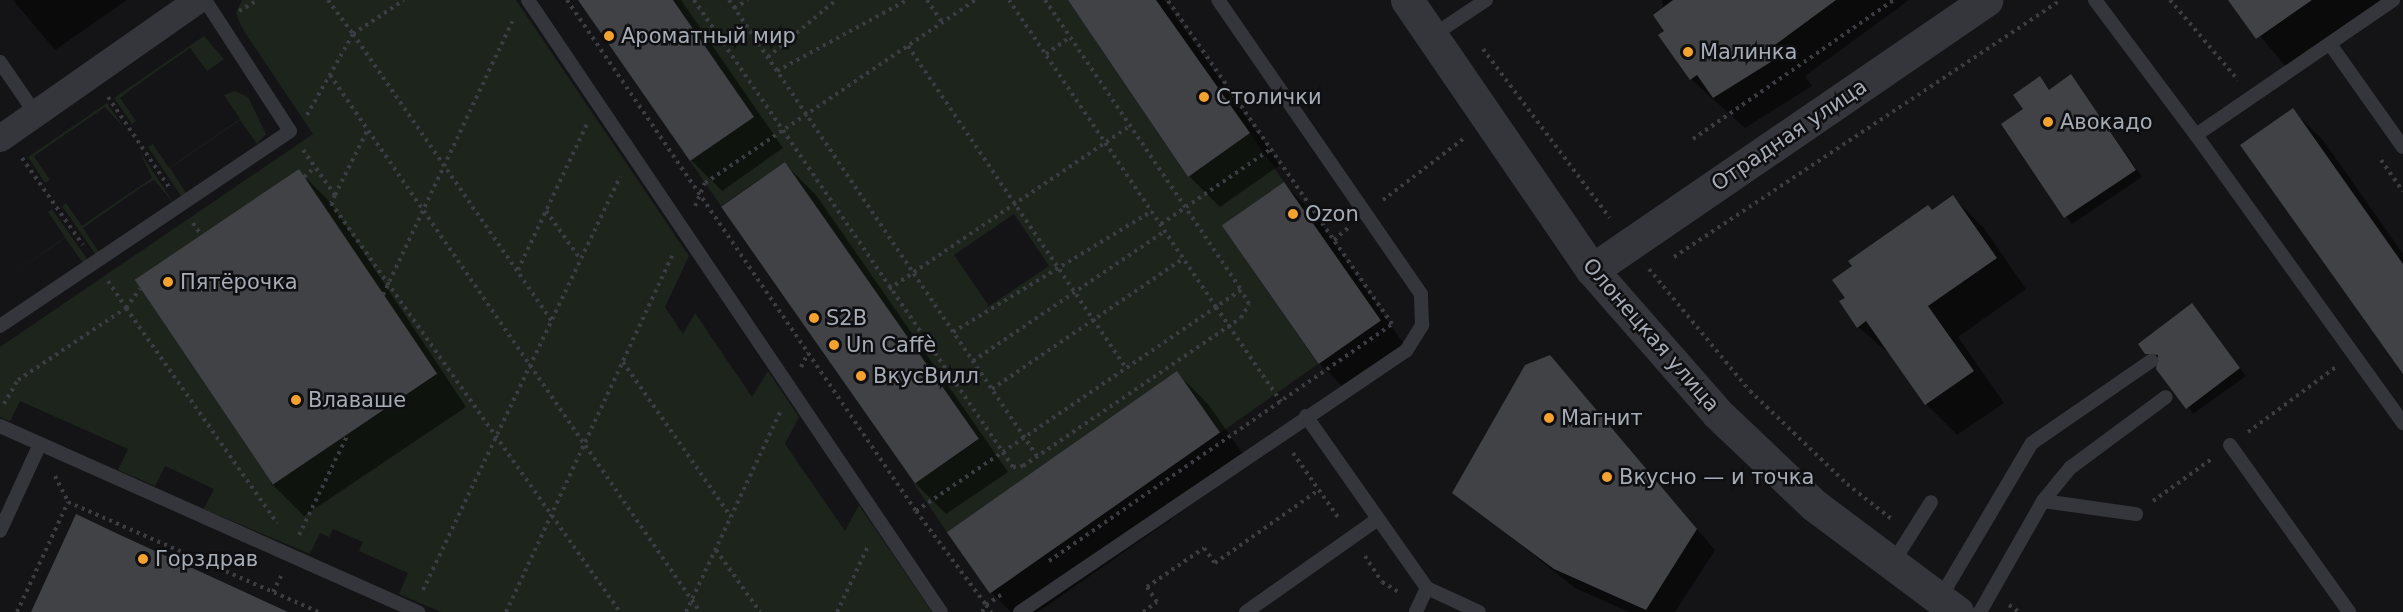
<!DOCTYPE html>
<meta charset="utf-8">
<style>
body{margin:0}
#map{position:relative;width:2403px;height:612px;overflow:hidden;background:#141416;font-family:"DejaVu Sans",sans-serif}
div>[style]{position:absolute}
.green>*{inset:0;background:#1c241c}
.shadow>*{inset:0;background:#0007}
.building>*{inset:0;background:#404246;transform-origin:0 0}
.path>*{height:4px;margin-top:-2px;transform-origin:0;background:repeating-linear-gradient(90deg,#3b3d42 0 3px,transparent 0 7.5px)}
.service>*{height:14px;margin:-7px;padding:0 7px;transform-origin:7px;border-radius:7px;background:#35363b}
.minor>*{height:27px;margin:-13.5px;padding:0 13.5px;transform-origin:13.5px;border-radius:13.5px;background:#35363b}
.tertiary>*{height:33px;margin:-16.5px;padding:0 16.5px;transform-origin:16.5px;border-radius:16.5px;background:#35363b}
.dots>*{width:16px;height:16px;translate:-50% -50%;box-sizing:border-box;border:3px solid #0f0f11;border-radius:50%}
span{translate:-50% -50%;white-space:nowrap;text-align:center;line-height:1.15;-webkit-text-stroke:5px #0f0f11;paint-order:stroke}
.poi-label{font-size:21px;color:#a5acb6}
.left{translate:0 -50%;text-align:left}
.street-label{font-size:21px;color:#a5acb6}
</style>
<div id="map">
<div class="green">
<i style="clip-path:polygon(evenodd,242px 0,516px 0,689px 256px,665px 307px,683px 334px,695px 313px,752px 397px,768px 371px,799px 417px,785px 444px,845px 531px,859px 505px,932px 612px,441px 612px,399px 594px,408px 573px,359px 551px,363px 542px,333px 529px,329px 537px,320px 533px,310px 554px,204px 509px,214px 489px,165px 466px,155px 486px,118px 470px,128px 449px,20px 401px,10px 421px,0 417px,0 347px,313px 134px,242px 28px,236px 13px,242px 0,299px 170px,436px 375px,271px 485px,299px 170px)"></i>
<i style="clip-path:polygon(evenodd,673px 0,1068px 0,1187px 176px,1250px 133px,1284px 182px,1222px 226px,1318px 364px,1220px 433px,1177px 372px,947px 532px,914px 484px,978px 440px,785px 162px,721px 206px,690px 161px,753px 116px,673px 0,1014px 214px,1049px 266px,989px 306px,954px 255px,1014px 214px)"></i>
<i style="clip-path:polygon(204px 36px,224px 59px,207px 71px,190px 48px,130px 90px,120px 98px,136px 121px,132px 124px,114px 98px)"></i>
<i style="clip-path:polygon(235px 91px,248px 97px,266px 134px,257px 144px,240px 120px,170px 168px,186px 193px,181px 196px,148px 147px,153px 144px,169px 168px,240px 119px,224px 95px)"></i>
<i style="clip-path:polygon(107px 103px,124px 128px,105px 107px,34px 156px,50px 180px,45px 183px,28px 157px)"></i>
<i style="clip-path:polygon(140px 152px,173px 202px,154px 180px,143px 186px,83px 228px,99px 252px,96px 255px,62px 206px,66px 203px,82px 226px,102px 212px,152px 178px)"></i>
<i style="clip-path:polygon(52px 209px,88px 260px,83px 263px,65px 238px,0 283px,65px 237px,48px 212px)"></i>
</div>
<div class="shadow">
<i style="clip-path:polygon(13px 0,127px 0,55px 50px)"></i>
<i style="clip-path:polygon(580px 0,681px 0,783px 148px,722px 191px,691px 160px)"></i>
<i style="clip-path:polygon(1070px 0,1164px 0,1280px 165px,1220px 207px,1189px 176px)"></i>
<i style="clip-path:polygon(1662px 0,1909px 0,1805px 76px,1812px 86px,1745px 128px,1691px 79px,1666px 31px)"></i>
<i style="clip-path:polygon(2230px 0,2385px 0,2287px 68px)"></i>
<i style="clip-path:polygon(2071px 76px,2142px 177px,2072px 224px,2003px 124px,2025px 109px,2040px 78px,2050px 90px)"></i>
<i style="clip-path:polygon(2292px 110px,2323px 140px,2403px 254px,2403px 371px)"></i>
<i style="clip-path:polygon(785px 164px,816px 195px,1008px 472px,946px 514px,915px 483px,723px 207px)"></i>
<i style="clip-path:polygon(299px 171px,330px 202px,466px 407px,304px 516px,273px 485px)"></i>
<i style="clip-path:polygon(1284px 184px,1315px 215px,1410px 353px,1350px 394px,1319px 363px,1224px 226px)"></i>
<i style="clip-path:polygon(1953px 197px,1984px 228px,2026px 289px,1958px 337px,2004px 403px,1957px 435px,1926px 404px,1892px 356px,1858px 327px,1847px 298px)"></i>
<i style="clip-path:polygon(2192px 305px,2246px 376px,2193px 414px,2159px 361px,2146px 353px)"></i>
<i style="clip-path:polygon(1549px 357px,1715px 550px,1675px 612px,1629px 612px,1575px 588px,1454px 492px)"></i>
<i style="clip-path:polygon(1177px 373px,1208px 404px,1250px 464px,1038px 612px,1011px 612px,991px 592px)"></i>
</div>
<div class="building">
<i style="clip-path:polygon(578px 0,673px 0,754px 117px,690px 161px)"></i>
<i style="clip-path:polygon(1068px 0,1156px 0,1250px 133px,1188px 177px)"></i>
<i style="clip-path:polygon(1673px 0,1836px 0,1775px 45px,1782px 55px,1713px 98px,1697px 75px,1690px 80px,1658px 35px,1664px 31px,1653px 15px)"></i>
<i style="clip-path:polygon(2228px 0,2312px 0,2256px 39px)"></i>
<i style="clip-path:polygon(2071px 74px,2136px 170px,2064px 218px,2001px 124px,2023px 109px,2013px 95px,2040px 76px,2049px 90px)"></i>
<i style="clip-path:polygon(2293px 108px,2403px 264px,2403px 374px,2240px 145px)"></i>
<i style="left:785px;top:162px;width:338px;height:78px;rotate:55deg"></i>
<i style="left:299px;top:169px;width:247px;height:198px;rotate:56deg"></i>
<i style="left:1284px;top:182px;width:169px;height:76px;rotate:55deg"></i>
<i style="clip-path:polygon(1953px 195px,1997px 258px,1928px 306px,1974px 371px,1925px 405px,1866px 321px,1857px 328px,1839px 301px,1845px 298px,1832px 280px,1852px 266px,1848px 261px,1928px 205px,1932px 210px)"></i>
<i style="clip-path:polygon(2192px 303px,2240px 368px,2186px 409px,2156px 369px,2158px 355px,2145px 354px,2138px 344px)"></i>
<i style="clip-path:polygon(1550px 355px,1697px 529px,1646px 610px,1554px 569px,1452px 493px,1525px 365px)"></i>
<i style="left:1177px;top:371px;width:75px;height:281px;rotate:55deg"></i>
<i style="clip-path:polygon(76px 514px,118px 534px,288px 612px,31px 612px)"></i>
</div>
<div class="path">
<i style="left:328px;top:0;width:42px;rotate:53.7deg"></i>
<i style="left:353px;top:34px;width:61px;rotate:-33.7deg"></i>
<i style="left:567px;top:0;width:619px;rotate:55.67deg"></i>
<i style="left:916px;top:511px;width:117px;rotate:53.3deg"></i>
<i style="left:986px;top:605px;width:22px;rotate:-34deg"></i>
<i style="left:694px;top:0;width:566px;rotate:55.66deg"></i>
<i style="left:1013px;top:467px;width:10px;rotate:-6deg"></i>
<i style="left:1023px;top:466px;width:263px;rotate:-34.2deg"></i>
<i style="left:1241px;top:318px;width:16px;rotate:-60deg"></i>
<i style="left:1249px;top:304px;width:16px;rotate:-120deg"></i>
<i style="left:729px;top:0;width:550px;rotate:55.96deg"></i>
<i style="left:927px;top:0;width:27px;rotate:56deg"></i>
<i style="left:1045px;top:0;width:350px;rotate:55.9deg"></i>
<i style="left:1241px;top:290px;width:30px;rotate:146deg"></i>
<i style="left:1216px;top:307px;width:115px;rotate:55.6deg"></i>
<i style="left:2170px;top:0;width:105px;rotate:49.6deg"></i>
<i style="left:734px;top:8px;width:16px;rotate:-30deg"></i>
<i style="left:239px;top:11px;width:22px;rotate:-30deg"></i>
<i style="left:908px;top:46px;width:389px;rotate:55.9deg"></i>
<i style="left:1483px;top:49px;width:211px;rotate:53.1deg"></i>
<i style="left:1046px;top:54px;width:29px;rotate:-35deg"></i>
<i style="left:768px;top:57px;width:89px;rotate:-40deg"></i>
<i style="left:777px;top:71px;width:148px;rotate:-28.6deg"></i>
<i style="left:330px;top:75px;width:652px;rotate:55.43deg"></i>
<i style="left:108px;top:97px;width:109px;rotate:55.9deg"></i>
<i style="left:307px;top:115px;width:93px;rotate:-60.4deg"></i>
<i style="left:353px;top:34px;width:349px;rotate:55.3deg"></i>
<i style="left:1693px;top:139px;width:244px;rotate:-34.7deg"></i>
<i style="left:303px;top:150px;width:55px;rotate:54.6deg"></i>
<i style="left:335px;top:195px;width:9px;rotate:117deg"></i>
<i style="left:331px;top:203px;width:501px;rotate:54.75deg"></i>
<i style="left:22px;top:158px;width:106px;rotate:55deg"></i>
<i style="left:2381px;top:160px;width:38px;rotate:55deg"></i>
<i style="left:304px;top:177px;width:15px;rotate:-42deg"></i>
<i style="left:335px;top:195px;width:72px;rotate:-63.4deg"></i>
<i style="left:1383px;top:200px;width:101px;rotate:-37.3deg"></i>
<i style="left:695px;top:206px;width:25px;rotate:-67deg"></i>
<i style="left:705px;top:183px;width:326px;rotate:-34.1deg"></i>
<i style="left:546px;top:211px;width:60px;rotate:54.5deg"></i>
<i style="left:193px;top:223px;width:14px;rotate:56deg"></i>
<i style="left:1161px;top:224px;width:133px;rotate:-34.3deg"></i>
<i style="left:1334px;top:240px;width:20px;rotate:-41deg"></i>
<i style="left:1674px;top:257px;width:465px;rotate:-33.6deg"></i>
<i style="left:1649px;top:269px;width:158px;rotate:50.4deg"></i>
<i style="left:1750px;top:391px;width:134px;rotate:43.8deg"></i>
<i style="left:1847px;top:484px;width:60px;rotate:38.2deg"></i>
<i style="left:518px;top:270px;width:161px;rotate:-64.7deg"></i>
<i style="left:108px;top:281px;width:32px;rotate:56deg"></i>
<i style="left:126px;top:308px;width:24px;rotate:-54deg"></i>
<i style="left:889px;top:289px;width:291px;rotate:-34.1deg"></i>
<i style="left:383px;top:295px;width:304px;rotate:-64.7deg"></i>
<i style="left:953px;top:332px;width:233px;rotate:-31.3deg"></i>
<i style="left:973px;top:361px;width:232px;rotate:-34.1deg"></i>
<i style="left:623px;top:362px;width:189px;rotate:55.1deg"></i>
<i style="left:801px;top:367px;width:16px;rotate:-63deg"></i>
<i style="left:992px;top:389px;width:232px;rotate:-34.3deg"></i>
<i style="left:4px;top:404px;width:28px;rotate:-60deg"></i>
<i style="left:18px;top:380px;width:130px;rotate:-33.7deg"></i>
<i style="left:126px;top:308px;width:263px;rotate:54.9deg"></i>
<i style="left:2248px;top:432px;width:109px;rotate:-36.5deg"></i>
<i style="left:1293px;top:453px;width:82px;rotate:55deg"></i>
<i style="left:55px;top:476px;width:29px;rotate:63deg"></i>
<i style="left:2153px;top:501px;width:74px;rotate:-35.6deg"></i>
<i style="left:916px;top:511px;width:363px;rotate:-34.2deg"></i>
<i style="left:1216px;top:307px;width:370px;rotate:-124deg"></i>
<i style="left:299px;top:535px;width:112px;rotate:-64.1deg"></i>
<i style="left:716px;top:550px;width:76px;rotate:54.6deg"></i>
<i style="left:1365px;top:556px;width:31px;rotate:57deg"></i>
<i style="left:1382px;top:582px;width:21px;rotate:31deg"></i>
<i style="left:1049px;top:561px;width:417px;rotate:-34.6deg"></i>
<i style="left:1392px;top:324px;width:394px;rotate:-124.7deg"></i>
<i style="left:423px;top:590px;width:458px;rotate:-64.5deg"></i>
<i style="left:273px;top:592px;width:20px;rotate:-63deg"></i>
<i style="left:2009px;top:605px;width:12px;rotate:35deg"></i>
<i style="left:17px;top:612px;width:121px;rotate:-65.1deg"></i>
<i style="left:68px;top:502px;width:274px;rotate:23.7deg"></i>
<i style="left:506px;top:612px;width:395px;rotate:-65deg"></i>
<i style="left:686px;top:612px;width:221px;rotate:-64.8deg"></i>
<i style="left:837px;top:612px;width:75px;rotate:-64.8deg"></i>
<i style="left:982px;top:612px;width:8px;rotate:-60deg"></i>
<i style="left:986px;top:605px;width:9px;rotate:54deg"></i>
<i style="left:1143px;top:612px;width:17px;rotate:-36deg"></i>
<i style="left:1157px;top:602px;width:18px;rotate:-124deg"></i>
<i style="left:1147px;top:587px;width:69px;rotate:-34.4deg"></i>
<i style="left:1204px;top:548px;width:19px;rotate:54deg"></i>
<i style="left:1215px;top:563px;width:127px;rotate:-35.1deg"></i>
</div>
<div class="service">
<i style="left:528px;top:0;width:738px;rotate:55.99deg"></i>
<i style="left:2095px;top:0;width:169px;rotate:53.2deg"></i>
<i style="left:2196px;top:135px;width:239px;rotate:-34.4deg"></i>
<i style="left:1432px;top:36px;width:65px;rotate:-33.7deg"></i>
<i style="left:2330px;top:44px;width:126px;rotate:54.7deg"></i>
<i style="left:0;top:62px;width:62px;rotate:55.5deg"></i>
<i style="left:2196px;top:135px;width:355px;rotate:54.3deg"></i>
<i style="left:0;top:326px;width:349px;rotate:-33.9deg"></i>
<i style="left:290px;top:131px;width:156px;rotate:-123deg"></i>
<i style="left:1306px;top:416px;width:210px;rotate:54.9deg"></i>
<i style="left:1427px;top:588px;width:26px;rotate:115deg"></i>
<i style="left:0;top:426px;width:458px;rotate:24deg"></i>
<i style="left:2230px;top:445px;width:205px;rotate:54.5deg"></i>
<i style="left:2043px;top:501px;width:94px;rotate:8deg"></i>
<i style="left:0;top:531px;width:96px;rotate:-65.3deg"></i>
<i style="left:1892px;top:564px;width:73px;rotate:-57.8deg"></i>
<i style="left:1427px;top:588px;width:57px;rotate:24.8deg"></i>
<i style="left:1939px;top:600px;width:182px;rotate:-59.4deg"></i>
<i style="left:2032px;top:443px;width:145px;rotate:-34.6deg"></i>
<i style="left:1020px;top:612px;width:466px;rotate:-34.1deg"></i>
<i style="left:1406px;top:351px;width:31px;rotate:-58deg"></i>
<i style="left:1422px;top:325px;width:31px;rotate:-92deg"></i>
<i style="left:1421px;top:294px;width:357px;rotate:-124.6deg"></i>
<i style="left:1246px;top:612px;width:161px;rotate:-35.2deg"></i>
<i style="left:1980px;top:612px;width:128px;rotate:-60.4deg"></i>
<i style="left:2043px;top:501px;width:43px;rotate:-50.7deg"></i>
<i style="left:2070px;top:468px;width:119px;rotate:-36.5deg"></i>
</div>
<div class="minor">
<i style="left:0;top:138px;width:241px;rotate:-35deg"></i>
</div>
<div class="tertiary">
<i style="left:1407px;top:0;width:327px;rotate:55.6deg"></i>
<i style="left:1592px;top:270px;width:190px;rotate:48.8deg"></i>
<i style="left:1717px;top:413px;width:134px;rotate:43.5deg"></i>
<i style="left:1814px;top:505px;width:179px;rotate:36.8deg"></i>
<i style="left:1592px;top:270px;width:478px;rotate:-34.4deg"></i>
</div>
<div class="dots">
<i style="left:609px;top:36px;background:#f3a12f"></i>
<i style="left:1688px;top:52px;background:#f3a12f"></i>
<i style="left:1204px;top:97px;background:#f3a12f"></i>
<i style="left:2048px;top:122px;background:#f3a12f"></i>
<i style="left:1293px;top:214px;background:#f3a12f"></i>
<i style="left:168px;top:282px;background:#f3a12f"></i>
<i style="left:814px;top:318px;background:#f3a12f"></i>
<i style="left:834px;top:345px;background:#f3a12f"></i>
<i style="left:861px;top:376px;background:#f3a12f"></i>
<i style="left:296px;top:400px;background:#f3a12f"></i>
<i style="left:1549px;top:418px;background:#f3a12f"></i>
<i style="left:1607px;top:477px;background:#f3a12f"></i>
<i style="left:143px;top:559px;background:#f3a12f"></i>
</div>
<div class="poi-label">
<span class="left" style="left:621px;top:36px">Ароматный мир</span>
<span class="left" style="left:1700px;top:52px">Малинка</span>
<span class="left" style="left:1216px;top:97px">Столички</span>
<span class="left" style="left:2060px;top:122px">Авокадо</span>
<span class="left" style="left:1305px;top:214px">Ozon</span>
<span class="left" style="left:180px;top:282px">Пятёрочка</span>
<span class="left" style="left:826px;top:318px">S2B</span>
<span class="left" style="left:846px;top:345px">Un Caffè</span>
<span class="left" style="left:873px;top:376px">ВкусВилл</span>
<span class="left" style="left:308px;top:400px">Влаваше</span>
<span class="left" style="left:1561px;top:418px">Магнит</span>
<span class="left" style="left:1619px;top:477px">Вкусно — и точка</span>
<span class="left" style="left:155px;top:559px">Горздрав</span>
</div>
<div class="street-label">
<span style="left:1789px;top:135px;rotate:-34deg">Отрадная улица</span>
<span style="left:1651px;top:335px;rotate:49deg">Олонецкая улица</span>
</div>
</div>
